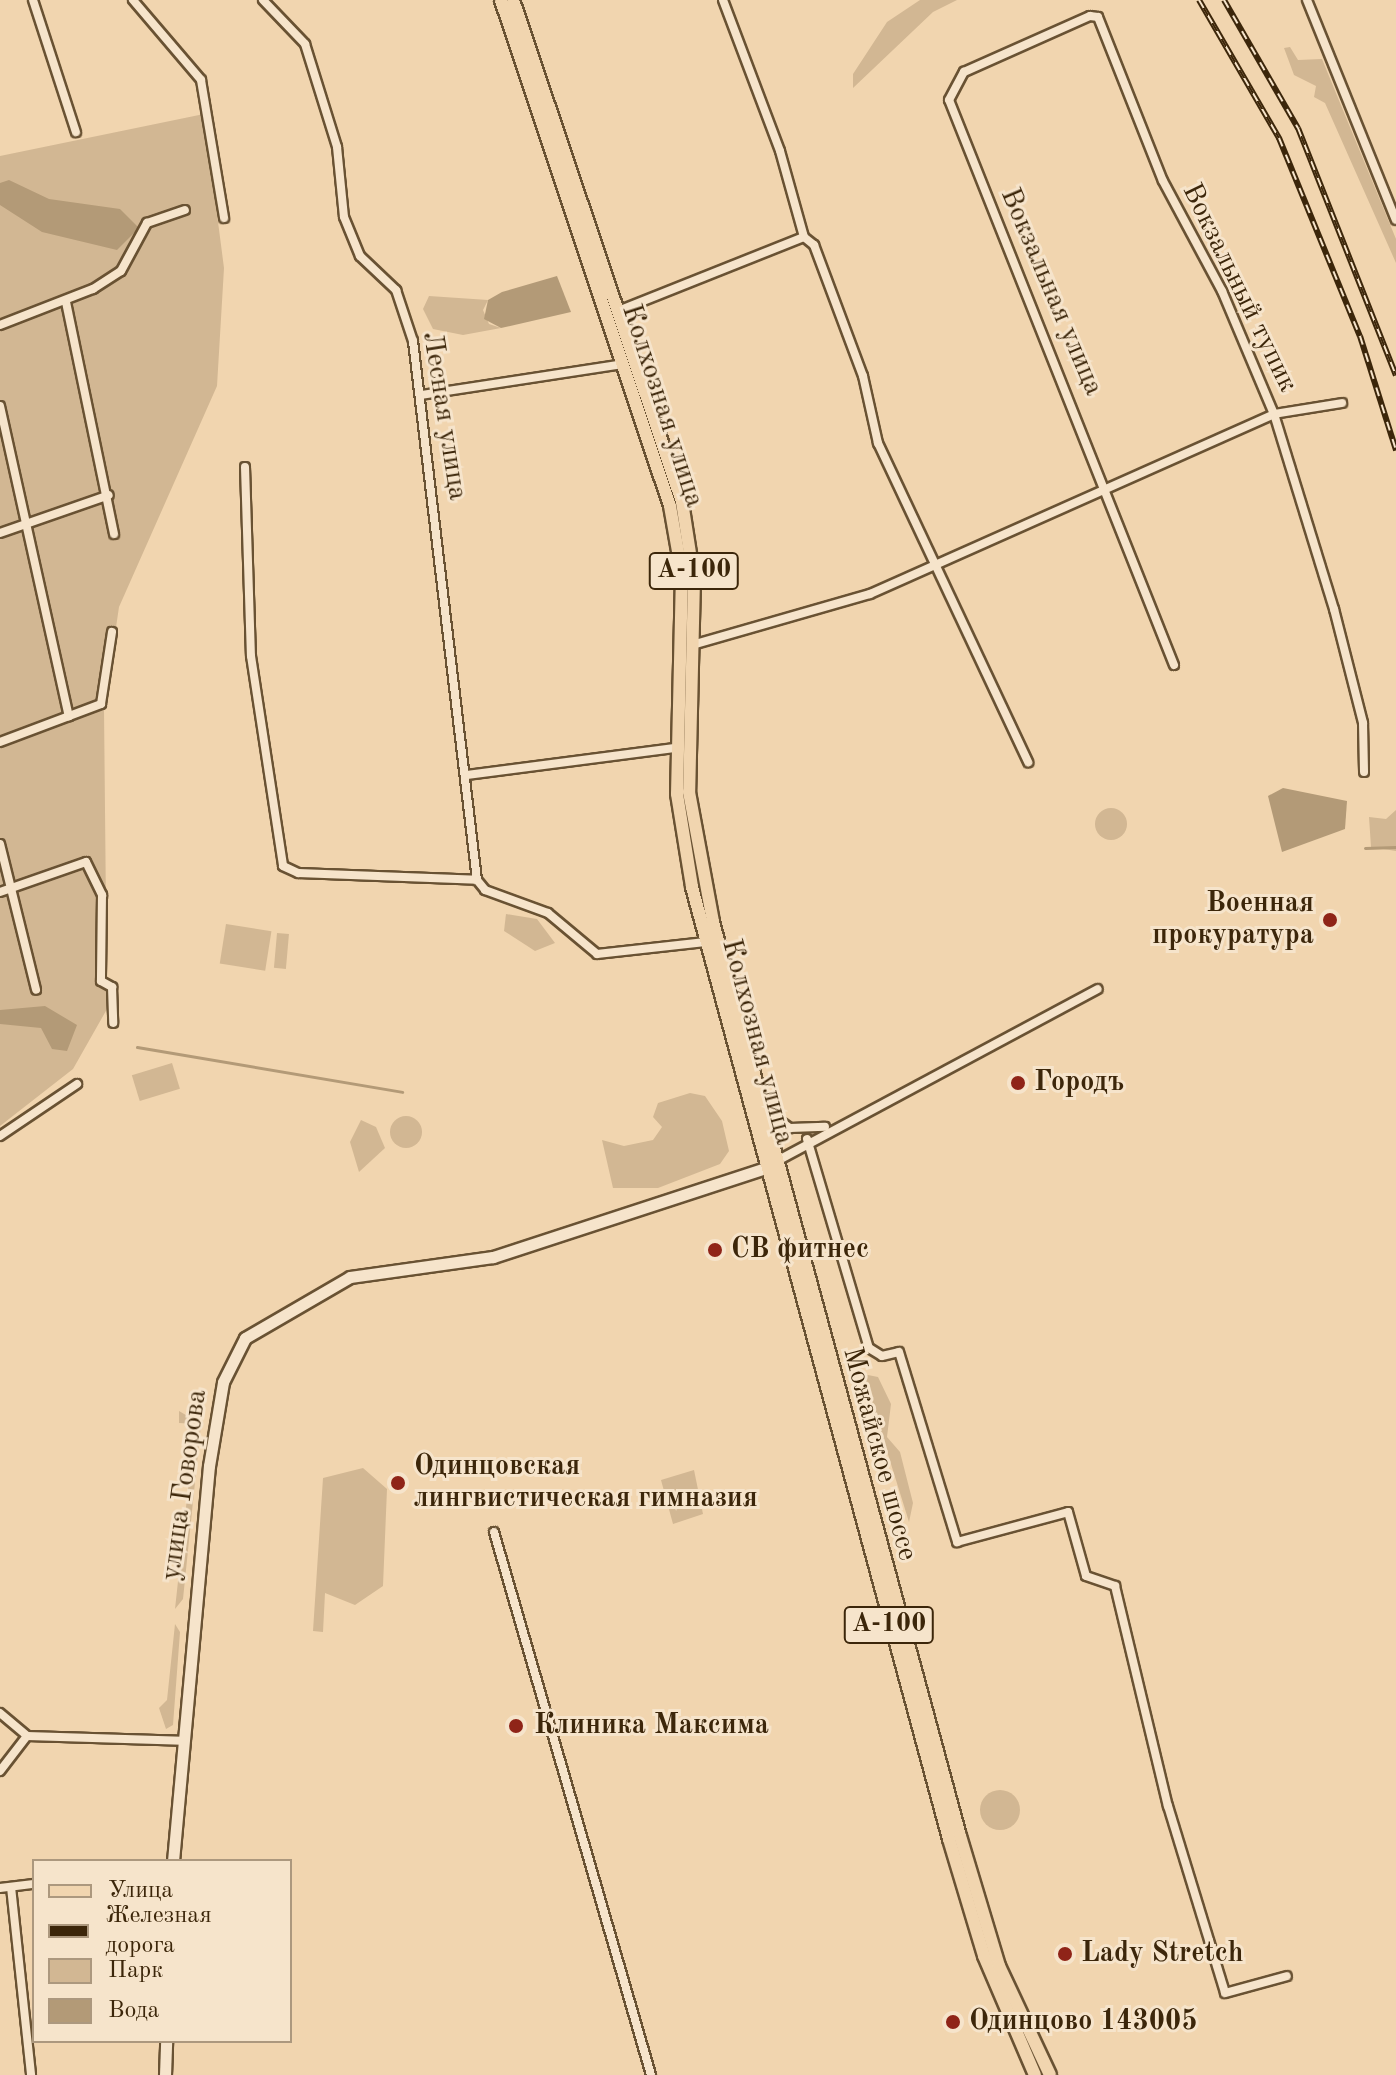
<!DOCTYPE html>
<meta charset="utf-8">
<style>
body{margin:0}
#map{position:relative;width:1396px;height:2075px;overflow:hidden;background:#f1d5af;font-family:"Old Standard TT",serif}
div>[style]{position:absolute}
.green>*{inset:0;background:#d2b793;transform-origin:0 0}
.round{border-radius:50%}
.water>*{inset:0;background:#b39a77}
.stream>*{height:3px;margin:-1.5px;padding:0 1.5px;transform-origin:1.5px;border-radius:1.5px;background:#b39a77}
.roads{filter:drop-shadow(2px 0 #695233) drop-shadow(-2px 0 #695233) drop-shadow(0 2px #695233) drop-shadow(0 -2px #695233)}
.minor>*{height:8px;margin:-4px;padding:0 4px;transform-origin:4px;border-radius:4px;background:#f6e4cb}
.secondary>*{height:11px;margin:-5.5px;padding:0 5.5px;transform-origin:5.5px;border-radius:5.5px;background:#f6e4cb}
.primary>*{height:12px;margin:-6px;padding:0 6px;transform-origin:6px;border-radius:6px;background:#f1d5af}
.rail>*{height:6px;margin-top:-3px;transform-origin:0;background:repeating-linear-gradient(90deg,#f6e4cb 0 9px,#3c260a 0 18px);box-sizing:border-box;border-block:2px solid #3c260a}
.dots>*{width:22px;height:22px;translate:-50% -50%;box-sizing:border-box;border:4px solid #f6e4cb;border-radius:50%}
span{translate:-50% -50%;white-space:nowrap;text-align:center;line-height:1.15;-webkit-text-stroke:6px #f6e4cb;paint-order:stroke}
.shield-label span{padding:2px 6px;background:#f6e4cb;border:2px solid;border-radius:6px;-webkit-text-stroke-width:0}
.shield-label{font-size:26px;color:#3c260a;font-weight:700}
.street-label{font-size:28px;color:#3c260a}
.poi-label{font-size:28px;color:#3c260a;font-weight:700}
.right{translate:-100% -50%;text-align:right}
.left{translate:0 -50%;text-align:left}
.legend{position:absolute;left:32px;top:1859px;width:260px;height:184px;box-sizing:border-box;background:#f6e4cb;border:2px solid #ac987e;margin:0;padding:10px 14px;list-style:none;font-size:24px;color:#3c260a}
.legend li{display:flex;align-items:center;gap:16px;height:40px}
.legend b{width:40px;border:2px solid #ac987e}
</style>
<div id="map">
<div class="green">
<i style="clip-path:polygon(920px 0,957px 0,933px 12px,853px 88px,853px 74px,887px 22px)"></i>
<i style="clip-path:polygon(1290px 47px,1298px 60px,1322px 59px,1396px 239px,1396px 263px,1325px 103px,1314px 97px,1316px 86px,1294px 75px,1284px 48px)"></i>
<i style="clip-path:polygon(204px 114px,224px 268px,217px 386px,119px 607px,104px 709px,107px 1009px,73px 1069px,0 1126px,0 156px)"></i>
<i style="clip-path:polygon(429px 296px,488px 300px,483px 310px,489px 324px,501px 328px,463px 335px,433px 329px,423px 309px)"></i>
<i class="round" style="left:1095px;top:808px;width:32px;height:32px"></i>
<i style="clip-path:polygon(1396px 810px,1396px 851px,1371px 847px,1369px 817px,1386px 819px)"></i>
<i style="clip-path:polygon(506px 914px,537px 919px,555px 943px,535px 951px,504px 931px)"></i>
<i style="left:226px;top:924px;width:46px;height:40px;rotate:9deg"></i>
<i style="left:277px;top:933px;width:12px;height:35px;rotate:5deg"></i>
<i style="left:172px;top:1063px;width:27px;height:42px;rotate:73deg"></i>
<i style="clip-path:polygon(690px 1093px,705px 1096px,722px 1121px,729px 1151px,720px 1164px,658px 1188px,613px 1188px,602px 1140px,624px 1146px,653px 1140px,662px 1127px,653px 1117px,658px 1103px)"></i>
<i class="round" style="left:390px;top:1116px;width:32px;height:32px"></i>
<i style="clip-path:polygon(361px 1120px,376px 1127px,385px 1148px,359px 1172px,350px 1142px)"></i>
<i style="clip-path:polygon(863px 1374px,878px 1377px,891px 1404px,887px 1437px,900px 1452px,913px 1503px,909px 1522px)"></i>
<i style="clip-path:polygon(179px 1411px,201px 1424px,183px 1599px,175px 1609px,195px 1424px,179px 1423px)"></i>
<i style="clip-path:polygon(363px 1468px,387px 1489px,383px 1586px,355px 1605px,325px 1593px,323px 1632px,313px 1631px,323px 1478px)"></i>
<i style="clip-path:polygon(694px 1470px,703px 1514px,673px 1524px,661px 1480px)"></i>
<i style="clip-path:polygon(175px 1624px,180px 1632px,173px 1725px,166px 1729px,159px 1708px,167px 1700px)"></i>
<i class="round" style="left:980px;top:1790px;width:40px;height:40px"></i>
</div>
<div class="water">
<i style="clip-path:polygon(9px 180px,49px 199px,120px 209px,139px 228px,117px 250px,42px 232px,0 205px,0 183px)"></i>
<i style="clip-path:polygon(557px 276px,571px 312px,501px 328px,484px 319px,488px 300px,502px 292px)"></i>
<i style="clip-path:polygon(1283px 788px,1347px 801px,1345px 829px,1282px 852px,1268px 796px)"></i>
<i style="clip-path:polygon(45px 1006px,77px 1025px,67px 1051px,52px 1049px,41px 1028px,0 1024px,0 1010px)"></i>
</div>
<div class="stream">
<i style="left:1365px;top:848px;width:31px;rotate:-2deg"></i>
<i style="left:137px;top:1047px;width:269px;rotate:9.6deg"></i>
</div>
<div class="roads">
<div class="minor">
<i style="left:33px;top:0;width:139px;rotate:72deg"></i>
<i style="left:133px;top:0;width:105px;rotate:49.6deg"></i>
<i style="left:201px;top:80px;width:140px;rotate:80.5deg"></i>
<i style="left:263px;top:0;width:61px;rotate:46.3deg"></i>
<i style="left:305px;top:44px;width:108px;rotate:72.7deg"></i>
<i style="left:337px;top:147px;width:70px;rotate:84.3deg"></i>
<i style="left:344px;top:217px;width:42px;rotate:67.7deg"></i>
<i style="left:360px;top:256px;width:50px;rotate:43.4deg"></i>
<i style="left:396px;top:290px;width:54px;rotate:71.6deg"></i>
<i style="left:413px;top:341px;width:543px;rotate:83.23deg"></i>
<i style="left:723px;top:0;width:161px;rotate:69.3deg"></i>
<i style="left:780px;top:151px;width:89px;rotate:74.4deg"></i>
<i style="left:1307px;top:0;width:237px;rotate:68deg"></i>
<i style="left:804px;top:237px;width:13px;rotate:39deg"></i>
<i style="left:814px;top:245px;width:140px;rotate:69.5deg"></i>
<i style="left:863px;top:376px;width:69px;rotate:77.4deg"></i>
<i style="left:878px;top:443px;width:353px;rotate:64.8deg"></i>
<i style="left:66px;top:302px;width:237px;rotate:78.3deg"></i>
<i style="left:618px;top:311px;width:200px;rotate:-21.7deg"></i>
<i style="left:0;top:325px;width:100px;rotate:-21.2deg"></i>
<i style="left:93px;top:289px;width:33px;rotate:-33deg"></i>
<i style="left:121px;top:271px;width:55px;rotate:-61.6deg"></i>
<i style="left:147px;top:223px;width:40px;rotate:-18.9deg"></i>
<i style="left:421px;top:395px;width:205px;rotate:-8.7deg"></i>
<i style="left:0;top:406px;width:318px;rotate:77.5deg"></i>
<i style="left:245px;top:467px;width:189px;rotate:88.2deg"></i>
<i style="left:251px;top:656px;width:212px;rotate:81.3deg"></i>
<i style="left:283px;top:866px;width:17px;rotate:25deg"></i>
<i style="left:298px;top:873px;width:179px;rotate:2.2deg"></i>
<i style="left:0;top:533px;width:115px;rotate:-19.2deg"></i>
<i style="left:692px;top:645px;width:185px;rotate:-16deg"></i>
<i style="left:870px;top:594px;width:442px;rotate:-24deg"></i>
<i style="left:1274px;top:414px;width:69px;rotate:-9.2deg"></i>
<i style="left:1174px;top:665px;width:608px;rotate:-111.71deg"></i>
<i style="left:949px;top:100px;width:32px;rotate:-62deg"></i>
<i style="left:964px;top:72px;width:138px;rotate:-24deg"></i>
<i style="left:1090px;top:16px;width:8px;rotate:7deg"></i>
<i style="left:1098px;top:17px;width:176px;rotate:68.4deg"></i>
<i style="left:1163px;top:181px;width:125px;rotate:61.8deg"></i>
<i style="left:1222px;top:291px;width:134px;rotate:67.1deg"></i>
<i style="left:1274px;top:414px;width:204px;rotate:72.9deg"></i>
<i style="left:1334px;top:609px;width:118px;rotate:75.7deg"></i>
<i style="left:1363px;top:723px;width:49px;rotate:88.8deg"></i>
<i style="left:0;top:742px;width:108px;rotate:-20.6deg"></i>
<i style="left:101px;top:704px;width:73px;rotate:-81.3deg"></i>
<i style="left:467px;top:775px;width:211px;rotate:-7.4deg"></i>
<i style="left:0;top:844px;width:150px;rotate:76.1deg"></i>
<i style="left:477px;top:880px;width:13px;rotate:51deg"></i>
<i style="left:485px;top:890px;width:67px;rotate:20.1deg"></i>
<i style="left:548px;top:913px;width:64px;rotate:39.9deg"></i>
<i style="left:597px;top:954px;width:109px;rotate:-6.3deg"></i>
<i style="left:0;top:892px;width:91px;rotate:-19.2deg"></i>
<i style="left:86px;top:862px;width:37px;rotate:64deg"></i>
<i style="left:102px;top:895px;width:86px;rotate:90.7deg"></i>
<i style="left:101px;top:981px;width:13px;rotate:29deg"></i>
<i style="left:112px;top:987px;width:36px;rotate:88deg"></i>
<i style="left:765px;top:1110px;width:31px;rotate:36deg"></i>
<i style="left:790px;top:1128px;width:35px;rotate:-2deg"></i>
<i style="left:0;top:1136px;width:93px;rotate:-34deg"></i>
<i style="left:807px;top:1139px;width:218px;rotate:73.5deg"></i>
<i style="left:869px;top:1348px;width:15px;rotate:32deg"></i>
<i style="left:882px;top:1356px;width:17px;rotate:-13deg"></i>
<i style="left:899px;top:1352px;width:199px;rotate:73deg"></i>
<i style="left:957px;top:1542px;width:115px;rotate:-15.1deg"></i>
<i style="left:1068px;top:1512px;width:66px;rotate:74.3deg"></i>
<i style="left:1086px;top:1576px;width:31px;rotate:19deg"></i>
<i style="left:1115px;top:1586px;width:226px;rotate:76.5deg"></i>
<i style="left:1168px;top:1806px;width:195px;rotate:73deg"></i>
<i style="left:1225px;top:1993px;width:64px;rotate:-15.3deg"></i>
<i style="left:775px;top:1162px;width:366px;rotate:-28.2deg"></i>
<i style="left:494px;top:1532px;width:565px;rotate:73.87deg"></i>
<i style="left:0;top:1713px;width:35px;rotate:40deg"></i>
<i style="left:27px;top:1736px;width:155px;rotate:1.8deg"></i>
<i style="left:0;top:1771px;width:44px;rotate:-52.4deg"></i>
<i style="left:11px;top:1887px;width:189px;rotate:83.9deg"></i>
<i style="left:0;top:1888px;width:34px;rotate:-7deg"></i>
</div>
<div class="secondary">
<i style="left:173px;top:1861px;width:397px;rotate:-84.8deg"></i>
<i style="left:209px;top:1466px;width:85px;rotate:-80.5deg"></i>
<i style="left:223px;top:1382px;width:49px;rotate:-63.4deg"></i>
<i style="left:245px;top:1338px;width:121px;rotate:-30.2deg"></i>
<i style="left:350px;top:1277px;width:144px;rotate:-8deg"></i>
<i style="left:493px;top:1257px;width:286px;rotate:-18.1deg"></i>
<i style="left:165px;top:2075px;width:34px;rotate:-88deg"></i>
</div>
<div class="primary">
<i style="left:501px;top:0;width:533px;rotate:71.53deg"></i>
<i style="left:670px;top:506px;width:69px;rotate:80deg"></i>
<i style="left:682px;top:574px;width:220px;rotate:91.3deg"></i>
<i style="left:677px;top:794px;width:94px;rotate:80.8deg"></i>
<i style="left:692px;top:887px;width:986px;rotate:74.89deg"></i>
<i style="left:949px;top:1839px;width:122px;rotate:73.3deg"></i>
<i style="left:984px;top:1956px;width:129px;rotate:66.8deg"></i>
<i style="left:513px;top:0;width:530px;rotate:71.39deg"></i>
<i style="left:682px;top:502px;width:78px;rotate:81.1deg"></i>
<i style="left:694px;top:579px;width:213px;rotate:91.3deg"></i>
<i style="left:689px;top:792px;width:132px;rotate:79.5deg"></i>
<i style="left:713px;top:922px;width:947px;rotate:74.88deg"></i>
<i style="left:960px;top:1836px;width:136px;rotate:73.3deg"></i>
<i style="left:999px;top:1966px;width:120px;rotate:64.9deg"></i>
</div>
</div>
<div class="rail">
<i style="left:1199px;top:0;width:160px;rotate:59.9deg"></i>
<i style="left:1279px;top:138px;width:214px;rotate:67.8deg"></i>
<i style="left:1360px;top:336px;width:120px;rotate:72.5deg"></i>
<i style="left:1224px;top:0;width:148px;rotate:60deg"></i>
<i style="left:1298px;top:128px;width:266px;rotate:68.4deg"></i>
</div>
<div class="dots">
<i style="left:1330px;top:920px;background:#8f2418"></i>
<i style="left:1018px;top:1083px;background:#8f2418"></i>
<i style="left:715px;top:1250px;background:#8f2418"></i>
<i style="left:398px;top:1483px;background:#8f2418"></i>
<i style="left:516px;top:1726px;background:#8f2418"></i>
<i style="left:1065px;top:1954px;background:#8f2418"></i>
<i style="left:953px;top:2022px;background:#8f2418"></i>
</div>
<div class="shield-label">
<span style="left:694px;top:571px">А-100</span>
<span style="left:889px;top:1625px">А-100</span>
</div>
<div class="street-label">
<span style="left:1239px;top:288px;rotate:64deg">Вокзальный тупик</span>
<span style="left:1051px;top:292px;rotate:67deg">Вокзальная улица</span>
<span style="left:662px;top:406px;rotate:72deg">Колхозная улица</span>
<span style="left:444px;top:416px;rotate:81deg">Лесная улица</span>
<span style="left:757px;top:1042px;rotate:75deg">Колхозная улица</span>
<span style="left:879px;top:1454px;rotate:75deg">Можайское шоссе</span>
<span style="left:185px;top:1485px;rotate:-82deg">улица Говорова</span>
</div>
<div class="poi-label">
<span class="right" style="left:1314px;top:920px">Военная<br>прокуратура</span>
<span class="left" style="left:1034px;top:1083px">Городъ</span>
<span class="left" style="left:731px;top:1250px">СВ фитнес</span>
<span class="left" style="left:414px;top:1483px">Одинцовская<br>лингвистическая гимназия</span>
<span class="left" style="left:534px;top:1726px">Клиника Максима</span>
<span class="left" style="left:1081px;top:1954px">Lady Stretch</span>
<span class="left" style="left:969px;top:2022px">Одинцово 143005</span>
</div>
<ul class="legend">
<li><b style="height:10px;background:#f1d5af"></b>Улица</li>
<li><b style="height:10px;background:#3c260a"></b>Железная дорога</li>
<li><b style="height:22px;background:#d2b793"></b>Парк</li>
<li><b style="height:22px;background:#b39a77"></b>Вода</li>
</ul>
</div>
